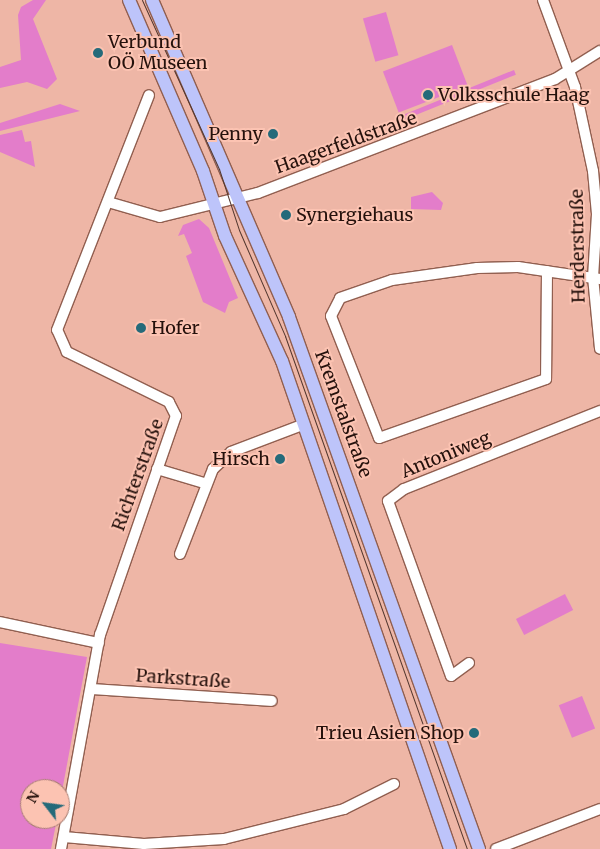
<!DOCTYPE html>
<meta charset="utf-8">
<style>
body{margin:0}
#map{position:relative;width:600px;height:849px;overflow:hidden;background:#eeb6a6;font-family:Merriweather,serif}
div>[style]{position:absolute}
.green>*{inset:0;background:#e37dca;transform-origin:0 0}
.roads{filter:drop-shadow(1px 0 #915f50) drop-shadow(-1px 0 #915f50) drop-shadow(0 1px #915f50) drop-shadow(0 -1px #915f50)}
.minor>*{height:10px;margin:-5px;padding:0 5px;transform-origin:5px;border-radius:5px;background:#fff}
.major>*{height:12px;margin:-6px;padding:0 6px;transform-origin:6px;border-radius:6px;background:#bdc4fa}
.tram>*{height:1px;margin:-0.5px;padding:0 0.5px;transform-origin:0.5px;border-radius:0.5px;background:#53372f}
.dots>*{width:14px;height:14px;translate:-50% -50%;box-sizing:border-box;border:2px solid #fcc3b2;border-radius:50%}
span{translate:-50% -50%;white-space:nowrap;text-align:center;line-height:1.15;-webkit-text-stroke:4px #fcc3b2;paint-order:stroke}
.poi-label{font-size:18px;color:#25110c}
.left{translate:0 -50%;text-align:left}
.right{translate:-100% -50%;text-align:right}
.street-label{font-size:18px;color:#25110c}
.north{position:absolute;left:20px;top:779px;width:50px;height:50px;box-sizing:border-box;background:#fcc3b2;border:1px solid #a67c70;border-radius:50%;rotate:300deg;font-size:14px;font-weight:700;line-height:20px;text-align:center;color:#25110c}
.north::after{content:'';display:block;margin:auto;width:18px;height:22px;background:#256a7a;clip-path:polygon(50% 0,100% 100%,50% 72%,0 100%)}
</style>
<div id="map">
<div class="green">
<i style="clip-path:polygon(33px 0,46px 0,33px 19px,57px 79px,47px 89px,27px 82px,0 88px,0 67px,21px 60px,18px 15px,21px 7px)"></i>
<i style="left:386px;top:12px;width:45px;height:24px;rotate:74deg"></i>
<i style="left:452px;top:45px;width:44px;height:74px;rotate:69deg"></i>
<i style="left:514px;top:70px;width:5px;height:122px;rotate:68deg"></i>
<i style="clip-path:polygon(60px 104px,80px 111px,0 131px,0 123px)"></i>
<i style="clip-path:polygon(22px 130px,25px 142px,31px 141px,35px 167px,0 152px,0 135px)"></i>
<i style="clip-path:polygon(432px 192px,443px 203px,441px 210px,411px 209px,411px 197px)"></i>
<i style="clip-path:polygon(199px 219px,209px 228px,238px 298px,229px 302px,225px 313px,203px 302px,186px 256px,192px 253px,184px 234px,178px 236px,183px 225px)"></i>
<i style="left:565px;top:594px;width:18px;height:55px;rotate:63deg"></i>
<i style="clip-path:polygon(0 643px,87px 657px,60px 802px,60px 789px,30px 789px,30px 819px,57px 819px,51px 849px,0 849px)"></i>
<i style="left:582px;top:696px;width:35px;height:25px;rotate:68deg"></i>
</div>
<div class="roads">
<div class="minor">
<i style="left:543px;top:0;width:93px;rotate:69.8deg"></i>
<i style="left:575px;top:87px;width:86px;rotate:77.9deg"></i>
<i style="left:593px;top:171px;width:43px;rotate:84.7deg"></i>
<i style="left:597px;top:214px;width:63px;rotate:93.6deg"></i>
<i style="left:593px;top:277px;width:72px;rotate:84.4deg"></i>
<i style="left:108px;top:202px;width:54px;rotate:16.1deg"></i>
<i style="left:160px;top:217px;width:101px;rotate:-13.8deg"></i>
<i style="left:258px;top:193px;width:318px;rotate:-21deg"></i>
<i style="left:555px;top:79px;width:53px;rotate:-31.9deg"></i>
<i style="left:547px;top:271px;width:108px;rotate:90.5deg"></i>
<i style="left:546px;top:379px;width:177px;rotate:160.5deg"></i>
<i style="left:379px;top:438px;width:131px;rotate:-111.5deg"></i>
<i style="left:331px;top:316px;width:20px;rotate:-63deg"></i>
<i style="left:340px;top:298px;width:55px;rotate:-19.1deg"></i>
<i style="left:392px;top:280px;width:86px;rotate:-8deg"></i>
<i style="left:477px;top:268px;width:41px;rotate:-1.4deg"></i>
<i style="left:518px;top:267px;width:83px;rotate:8.3deg"></i>
<i style="left:157px;top:469px;width:49px;rotate:16.6deg"></i>
<i style="left:180px;top:554px;width:91px;rotate:-68.8deg"></i>
<i style="left:213px;top:469px;width:25px;rotate:-43deg"></i>
<i style="left:231px;top:452px;width:76px;rotate:-20.8deg"></i>
<i style="left:0;top:622px;width:101px;rotate:12deg"></i>
<i style="left:469px;top:663px;width:22px;rotate:144deg"></i>
<i style="left:451px;top:676px;width:186px;rotate:-109.8deg"></i>
<i style="left:388px;top:501px;width:20px;rotate:-37deg"></i>
<i style="left:404px;top:489px;width:211px;rotate:-21.7deg"></i>
<i style="left:93px;top:689px;width:179px;rotate:3.8deg"></i>
<i style="left:64px;top:837px;width:80px;rotate:5deg"></i>
<i style="left:144px;top:844px;width:80px;rotate:-3.6deg"></i>
<i style="left:224px;top:839px;width:124px;rotate:-14deg"></i>
<i style="left:344px;top:809px;width:56px;rotate:-26.6deg"></i>
<i style="left:61px;top:849px;width:218px;rotate:-79.7deg"></i>
<i style="left:100px;top:635px;width:232px;rotate:-70.9deg"></i>
<i style="left:176px;top:416px;width:16px;rotate:-117deg"></i>
<i style="left:169px;top:402px;width:114px;rotate:-153.9deg"></i>
<i style="left:67px;top:352px;width:24px;rotate:-114deg"></i>
<i style="left:57px;top:330px;width:252px;rotate:-68.6deg"></i>
<i style="left:496px;top:849px;width:111px;rotate:-21deg"></i>
</div>
<div class="major">
<i style="left:129px;top:0;width:186px;rotate:66.6deg"></i>
<i style="left:203px;top:171px;width:69px;rotate:71.3deg"></i>
<i style="left:225px;top:236px;width:137px;rotate:65.5deg"></i>
<i style="left:282px;top:361px;width:516px;rotate:71deg"></i>
<i style="left:152px;top:0;width:345px;rotate:66.6deg"></i>
<i style="left:289px;top:317px;width:565px;rotate:70.35deg"></i>
</div>
</div>
<div class="tram">
<i style="left:142px;top:0;width:186px;rotate:65.5deg"></i>
<i style="left:219px;top:169px;width:64px;rotate:71.8deg"></i>
<i style="left:239px;top:230px;width:116px;rotate:66.5deg"></i>
<i style="left:285px;top:336px;width:544px;rotate:70.47deg"></i>
</div>
<div class="dots">
<i style="left:98px;top:53px;background:#256a7a"></i>
<i style="left:428px;top:95px;background:#256a7a"></i>
<i style="left:273px;top:134px;background:#256a7a"></i>
<i style="left:286px;top:215px;background:#256a7a"></i>
<i style="left:141px;top:328px;background:#256a7a"></i>
<i style="left:280px;top:459px;background:#256a7a"></i>
<i style="left:474px;top:733px;background:#256a7a"></i>
</div>
<div class="poi-label">
<span class="left" style="left:108px;top:53px">Verbund<br>OÖ Museen</span>
<span class="left" style="left:438px;top:95px">Volksschule Haag</span>
<span class="right" style="left:263px;top:134px">Penny</span>
<span class="left" style="left:296px;top:215px">Synergiehaus</span>
<span class="left" style="left:151px;top:328px">Hofer</span>
<span class="right" style="left:270px;top:459px">Hirsch</span>
<span class="right" style="left:464px;top:733px">Trieu Asien Shop</span>
</div>
<div class="street-label">
<span style="left:346px;top:143px;rotate:-20deg">Haagerfeldstraße</span>
<span style="left:578px;top:246px;rotate:-91deg">Herderstraße</span>
<span style="left:343px;top:414px;rotate:70deg">Kremstalstraße</span>
<span style="left:446px;top:455px;rotate:-22deg">Antoniweg</span>
<span style="left:138px;top:475px;rotate:-70deg">Richterstraße</span>
<span style="left:183px;top:679px;rotate:4deg">Parkstraße</span>
</div>
<div class="north">N</div>
</div>
